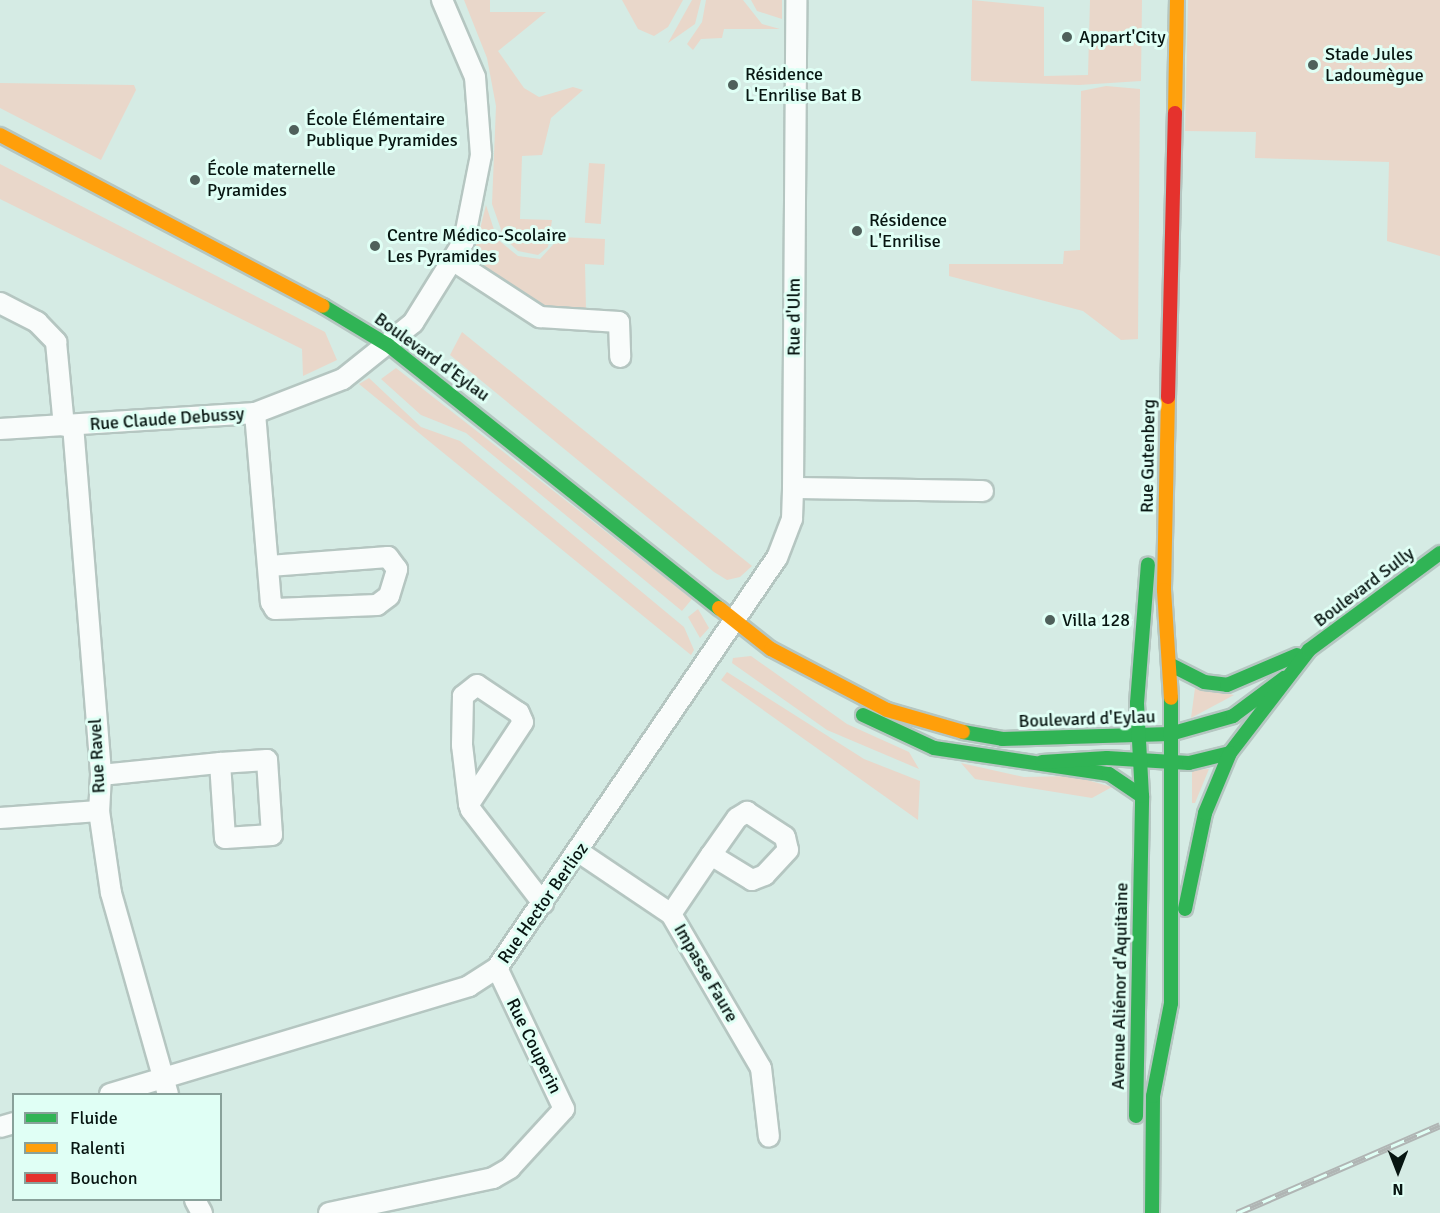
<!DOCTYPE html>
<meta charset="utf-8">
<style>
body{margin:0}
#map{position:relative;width:1440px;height:1213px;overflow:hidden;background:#d5ebe4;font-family:Signika,sans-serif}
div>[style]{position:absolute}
.green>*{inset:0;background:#e9d7ca;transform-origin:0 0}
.roads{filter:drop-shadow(2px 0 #b5c6c1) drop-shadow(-2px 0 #b5c6c1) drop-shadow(0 2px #b5c6c1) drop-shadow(0 -2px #b5c6c1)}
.street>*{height:20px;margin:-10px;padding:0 10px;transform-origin:10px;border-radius:10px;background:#f9fcfb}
.fast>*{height:14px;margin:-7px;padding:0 7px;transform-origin:7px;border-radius:7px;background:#30b455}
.slow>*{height:14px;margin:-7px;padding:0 7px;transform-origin:7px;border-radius:7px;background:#ff9f0a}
.jam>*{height:14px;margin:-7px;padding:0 7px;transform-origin:7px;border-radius:7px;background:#e5322d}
.rail>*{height:7px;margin-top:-3.5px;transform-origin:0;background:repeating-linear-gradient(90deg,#e0fff5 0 14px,#b0b5b4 0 28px);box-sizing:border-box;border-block:2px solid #b0b5b4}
.dots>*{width:16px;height:16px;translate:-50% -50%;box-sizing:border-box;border:3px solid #e0fff5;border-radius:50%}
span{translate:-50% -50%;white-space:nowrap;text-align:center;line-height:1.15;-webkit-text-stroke:6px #e0fff5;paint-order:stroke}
.poi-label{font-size:18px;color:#071511}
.left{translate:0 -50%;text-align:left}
.street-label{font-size:18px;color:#071511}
.legend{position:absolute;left:12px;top:1093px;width:210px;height:108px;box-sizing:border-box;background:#e0fff5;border:2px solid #89a19a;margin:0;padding:8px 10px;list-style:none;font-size:18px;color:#071511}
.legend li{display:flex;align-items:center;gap:12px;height:30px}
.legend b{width:30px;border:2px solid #89a19a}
.north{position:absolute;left:1368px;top:1141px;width:60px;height:60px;-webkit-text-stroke:4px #e0fff5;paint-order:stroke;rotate:180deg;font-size:16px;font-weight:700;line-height:24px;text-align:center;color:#071511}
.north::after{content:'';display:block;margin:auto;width:21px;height:27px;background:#071511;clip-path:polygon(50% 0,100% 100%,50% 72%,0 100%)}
</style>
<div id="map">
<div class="green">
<i style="clip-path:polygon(464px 0,490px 0,490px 12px,546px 12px,498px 51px,524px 88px,539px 97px,573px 87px,583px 90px,551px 118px,542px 155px,522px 156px,520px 219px,552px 220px,548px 247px,538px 255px,518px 251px,504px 238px,492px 204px,496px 106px,487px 58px)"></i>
<i style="clip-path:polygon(622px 0,683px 0,668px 27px,654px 36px,638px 29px)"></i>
<i style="clip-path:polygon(692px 0,701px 0,695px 24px,668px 43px)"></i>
<i style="clip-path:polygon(706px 0,743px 0,762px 24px,780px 29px,724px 29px,722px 38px,701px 39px,693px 50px,687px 44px,702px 22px)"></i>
<i style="clip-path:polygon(751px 0,782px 0,782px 19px,757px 11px)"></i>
<i style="clip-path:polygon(972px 0,1044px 7px,1044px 76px,1088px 75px,1090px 0,1142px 0,1141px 81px,1079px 85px,971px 81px)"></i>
<i style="clip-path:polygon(1188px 0,1440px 0,1440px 256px,1387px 241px,1389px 162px,1255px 158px,1256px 132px,1185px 131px)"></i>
<i style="clip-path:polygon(0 83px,134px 85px,136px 90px,101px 160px,0 108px)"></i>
<i style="clip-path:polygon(1106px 86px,1140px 89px,1138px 339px,1121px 340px,1083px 311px,949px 276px,949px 264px,1063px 264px,1064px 251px,1080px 250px,1081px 91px)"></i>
<i style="left:589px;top:163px;width:16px;height:60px;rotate:4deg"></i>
<i style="clip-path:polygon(0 164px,325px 332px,337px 360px,303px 376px,302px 349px,0 199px)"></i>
<i style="clip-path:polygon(486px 205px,497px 239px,518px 256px,540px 259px,560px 237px,605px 239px,604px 265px,585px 264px,586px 309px,535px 306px,478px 265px,476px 245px)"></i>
<i style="clip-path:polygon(462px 332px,752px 566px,740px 577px,727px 580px,714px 572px,450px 355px)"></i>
<i style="clip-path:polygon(396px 368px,692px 599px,682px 611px,466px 433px,421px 415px,381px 379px)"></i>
<i style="clip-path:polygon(369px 378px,421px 427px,460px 441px,684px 627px,694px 650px,691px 655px,359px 384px)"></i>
<i style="clip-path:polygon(698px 609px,709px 628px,700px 638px,688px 617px)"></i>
<i style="clip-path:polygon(751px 656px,847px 724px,909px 752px,919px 769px,827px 730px,732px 663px,733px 658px)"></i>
<i style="clip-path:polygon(727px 672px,864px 759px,920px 781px,918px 820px,721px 680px)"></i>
<i style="clip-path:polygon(1195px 688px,1234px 695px,1191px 718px)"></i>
<i style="clip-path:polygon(961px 763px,1024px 777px,1073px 776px,1112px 787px,1092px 798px,975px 779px)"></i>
<i style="clip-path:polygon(1209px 769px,1195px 803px,1192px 803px,1192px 770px)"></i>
</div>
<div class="roads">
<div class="street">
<i style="left:454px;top:261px;width:103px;rotate:33.1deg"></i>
<i style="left:540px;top:317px;width:79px;rotate:3.6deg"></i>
<i style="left:619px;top:322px;width:35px;rotate:88deg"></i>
<i style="left:0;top:303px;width:42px;rotate:27.2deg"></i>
<i style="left:37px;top:322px;width:28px;rotate:46deg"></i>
<i style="left:56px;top:342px;width:84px;rotate:84.6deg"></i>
<i style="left:255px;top:413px;width:190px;rotate:85.2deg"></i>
<i style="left:271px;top:602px;width:8px;rotate:60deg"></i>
<i style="left:275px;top:609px;width:102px;rotate:-2.2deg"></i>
<i style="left:377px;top:605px;width:15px;rotate:-37deg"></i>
<i style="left:389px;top:596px;width:28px;rotate:-73deg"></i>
<i style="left:397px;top:569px;width:15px;rotate:-127deg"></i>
<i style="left:388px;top:557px;width:119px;rotate:175.7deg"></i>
<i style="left:73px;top:425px;width:351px;rotate:85.4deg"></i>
<i style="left:101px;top:775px;width:36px;rotate:93deg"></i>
<i style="left:99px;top:811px;width:83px;rotate:81.7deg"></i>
<i style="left:111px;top:893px;width:209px;rotate:74.2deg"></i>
<i style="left:0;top:429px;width:256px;rotate:-3.6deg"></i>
<i style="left:255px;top:413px;width:94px;rotate:-21.1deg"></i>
<i style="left:343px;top:379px;width:90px;rotate:-38.7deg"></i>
<i style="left:413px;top:323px;width:97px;rotate:-58.1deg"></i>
<i style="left:464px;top:241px;width:88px;rotate:-78.8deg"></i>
<i style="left:481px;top:155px;width:78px;rotate:-94.4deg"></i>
<i style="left:475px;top:77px;width:84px;rotate:-113.2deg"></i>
<i style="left:793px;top:488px;width:190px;rotate:0.9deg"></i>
<i style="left:101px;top:775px;width:120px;rotate:-5.8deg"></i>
<i style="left:220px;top:763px;width:47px;rotate:-3.7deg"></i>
<i style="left:267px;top:760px;width:75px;rotate:86.2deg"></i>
<i style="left:272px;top:835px;width:47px;rotate:176.3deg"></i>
<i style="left:225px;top:838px;width:75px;rotate:-93.8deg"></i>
<i style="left:469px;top:804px;width:98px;rotate:-56.6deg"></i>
<i style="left:523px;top:722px;width:10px;rotate:-114deg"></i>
<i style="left:519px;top:713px;width:50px;rotate:-146.3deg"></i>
<i style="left:477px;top:685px;width:18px;rotate:142deg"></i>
<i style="left:463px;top:696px;width:49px;rotate:91.2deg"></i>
<i style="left:462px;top:745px;width:59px;rotate:83.2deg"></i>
<i style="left:469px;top:804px;width:6px;rotate:72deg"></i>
<i style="left:471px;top:810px;width:118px;rotate:52.3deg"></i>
<i style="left:0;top:818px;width:99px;rotate:-4deg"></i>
<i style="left:579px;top:852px;width:111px;rotate:34deg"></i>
<i style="left:671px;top:914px;width:178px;rotate:59.7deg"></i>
<i style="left:761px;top:1068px;width:69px;rotate:83.4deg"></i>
<i style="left:671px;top:914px;width:71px;rotate:-55.9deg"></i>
<i style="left:711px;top:855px;width:45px;rotate:-54.9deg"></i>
<i style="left:737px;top:818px;width:12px;rotate:-31deg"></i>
<i style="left:747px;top:812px;width:45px;rotate:33.3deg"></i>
<i style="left:785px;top:837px;width:13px;rotate:77deg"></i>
<i style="left:788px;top:850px;width:34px;rotate:133deg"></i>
<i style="left:765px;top:875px;width:14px;rotate:159deg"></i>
<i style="left:752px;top:880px;width:48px;rotate:-148.6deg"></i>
<i style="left:110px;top:1094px;width:375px;rotate:-16.7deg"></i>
<i style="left:469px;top:986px;width:33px;rotate:-33deg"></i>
<i style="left:497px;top:968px;width:496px;rotate:-55.7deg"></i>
<i style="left:777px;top:558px;width:42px;rotate:-69deg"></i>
<i style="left:792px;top:519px;width:31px;rotate:-88deg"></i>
<i style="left:793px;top:488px;width:488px;rotate:-89.6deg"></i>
<i style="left:0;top:1127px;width:15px;rotate:-16deg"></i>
<i style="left:195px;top:1200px;width:15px;rotate:62deg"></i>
<i style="left:329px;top:1213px;width:168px;rotate:-12deg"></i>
<i style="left:493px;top:1178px;width:20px;rotate:-30deg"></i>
<i style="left:510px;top:1168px;width:80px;rotate:-47.5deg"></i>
<i style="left:564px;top:1109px;width:156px;rotate:-115.4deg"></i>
</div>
<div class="fast">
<i style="left:323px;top:306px;width:76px;rotate:31deg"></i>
<i style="left:388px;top:345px;width:423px;rotate:38.5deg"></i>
<i style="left:1171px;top:665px;width:37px;rotate:27deg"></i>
<i style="left:1204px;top:682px;width:23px;rotate:7deg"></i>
<i style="left:1227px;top:685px;width:76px;rotate:-23.2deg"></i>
<i style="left:863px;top:715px;width:78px;rotate:24.9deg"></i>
<i style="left:934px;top:748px;width:177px;rotate:8.5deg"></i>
<i style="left:1109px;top:774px;width:40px;rotate:34deg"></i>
<i style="left:963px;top:732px;width:40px;rotate:10deg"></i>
<i style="left:1002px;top:739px;width:168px;rotate:-1.7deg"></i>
<i style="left:1170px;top:734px;width:66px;rotate:-15.9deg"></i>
<i style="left:1233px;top:716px;width:64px;rotate:-36.7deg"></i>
<i style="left:1042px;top:762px;width:65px;rotate:-3.5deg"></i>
<i style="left:1107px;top:758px;width:82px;rotate:3.5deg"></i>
<i style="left:1189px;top:763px;width:42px;rotate:-13.7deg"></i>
<i style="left:1230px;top:753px;width:130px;rotate:-52.5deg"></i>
<i style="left:1309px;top:650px;width:163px;rotate:-36.5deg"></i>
<i style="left:1185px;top:909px;width:98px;rotate:-78.2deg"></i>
<i style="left:1205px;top:813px;width:65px;rotate:-67.4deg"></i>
<i style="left:1136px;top:1116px;width:320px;rotate:-88.9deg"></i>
<i style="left:1142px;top:796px;width:93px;rotate:-93.1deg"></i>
<i style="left:1137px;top:703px;width:139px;rotate:-85.5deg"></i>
<i style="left:1152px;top:1213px;width:117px;rotate:-89.5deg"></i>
<i style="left:1153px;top:1096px;width:95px;rotate:-79deg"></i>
<i style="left:1171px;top:1003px;width:305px;rotate:-90deg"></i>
</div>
<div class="slow">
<i style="left:1175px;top:113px;width:113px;rotate:-89deg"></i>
<i style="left:0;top:135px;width:365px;rotate:27.9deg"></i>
<i style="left:1168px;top:397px;width:193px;rotate:91.2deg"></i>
<i style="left:1164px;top:590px;width:108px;rotate:86.3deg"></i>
<i style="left:719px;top:608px;width:66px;rotate:38.3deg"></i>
<i style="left:771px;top:649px;width:131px;rotate:27.7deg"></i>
<i style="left:887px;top:710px;width:79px;rotate:16.1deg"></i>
</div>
<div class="jam">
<i style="left:1168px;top:397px;width:284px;rotate:-88.6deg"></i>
</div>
</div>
<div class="rail">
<i style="left:1237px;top:1213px;width:221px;rotate:-23.4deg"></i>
</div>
<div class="dots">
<i style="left:1067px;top:37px;background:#4f605b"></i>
<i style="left:1313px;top:65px;background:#4f605b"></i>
<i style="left:733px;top:85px;background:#4f605b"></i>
<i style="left:294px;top:130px;background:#4f605b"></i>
<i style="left:195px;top:180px;background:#4f605b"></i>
<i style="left:857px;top:231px;background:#4f605b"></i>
<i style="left:375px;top:246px;background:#4f605b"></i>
<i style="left:1050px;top:620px;background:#4f605b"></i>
</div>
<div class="poi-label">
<span class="left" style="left:1079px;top:37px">Appart'City</span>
<span class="left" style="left:1325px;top:65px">Stade Jules<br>Ladoumègue</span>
<span class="left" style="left:745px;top:85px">Résidence<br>L'Enrilise Bat B</span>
<span class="left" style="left:306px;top:130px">École Élémentaire<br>Publique Pyramides</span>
<span class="left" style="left:207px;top:180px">École maternelle<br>Pyramides</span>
<span class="left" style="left:869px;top:231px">Résidence<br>L'Enrilise</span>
<span class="left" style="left:387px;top:246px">Centre Médico-Scolaire<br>Les Pyramides</span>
<span class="left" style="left:1062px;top:620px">Villa 128</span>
</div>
<div class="street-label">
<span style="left:794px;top:317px;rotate:-90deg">Rue d'Ulm</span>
<span style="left:432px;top:357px;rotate:36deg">Boulevard d'Eylau</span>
<span style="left:167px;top:419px;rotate:-4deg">Rue Claude Debussy</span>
<span style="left:1148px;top:456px;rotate:-89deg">Rue Gutenberg</span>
<span style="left:1364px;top:587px;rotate:-37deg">Boulevard Sully</span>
<span style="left:1087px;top:719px;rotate:-2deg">Boulevard d'Eylau</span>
<span style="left:97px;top:756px;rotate:-93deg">Rue Ravel</span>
<span style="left:543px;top:903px;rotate:-55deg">Rue Hector Berlioz</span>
<span style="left:706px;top:973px;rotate:60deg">Impasse Faure</span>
<span style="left:1120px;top:986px;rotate:-89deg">Avenue Aliénor d'Aquitaine</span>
<span style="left:534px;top:1046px;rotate:64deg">Rue Couperin</span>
</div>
<ul class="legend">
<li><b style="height:8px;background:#30b455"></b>Fluide</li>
<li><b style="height:8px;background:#ff9f0a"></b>Ralenti</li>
<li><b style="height:8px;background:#e5322d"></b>Bouchon</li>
</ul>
<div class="north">N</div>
</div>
